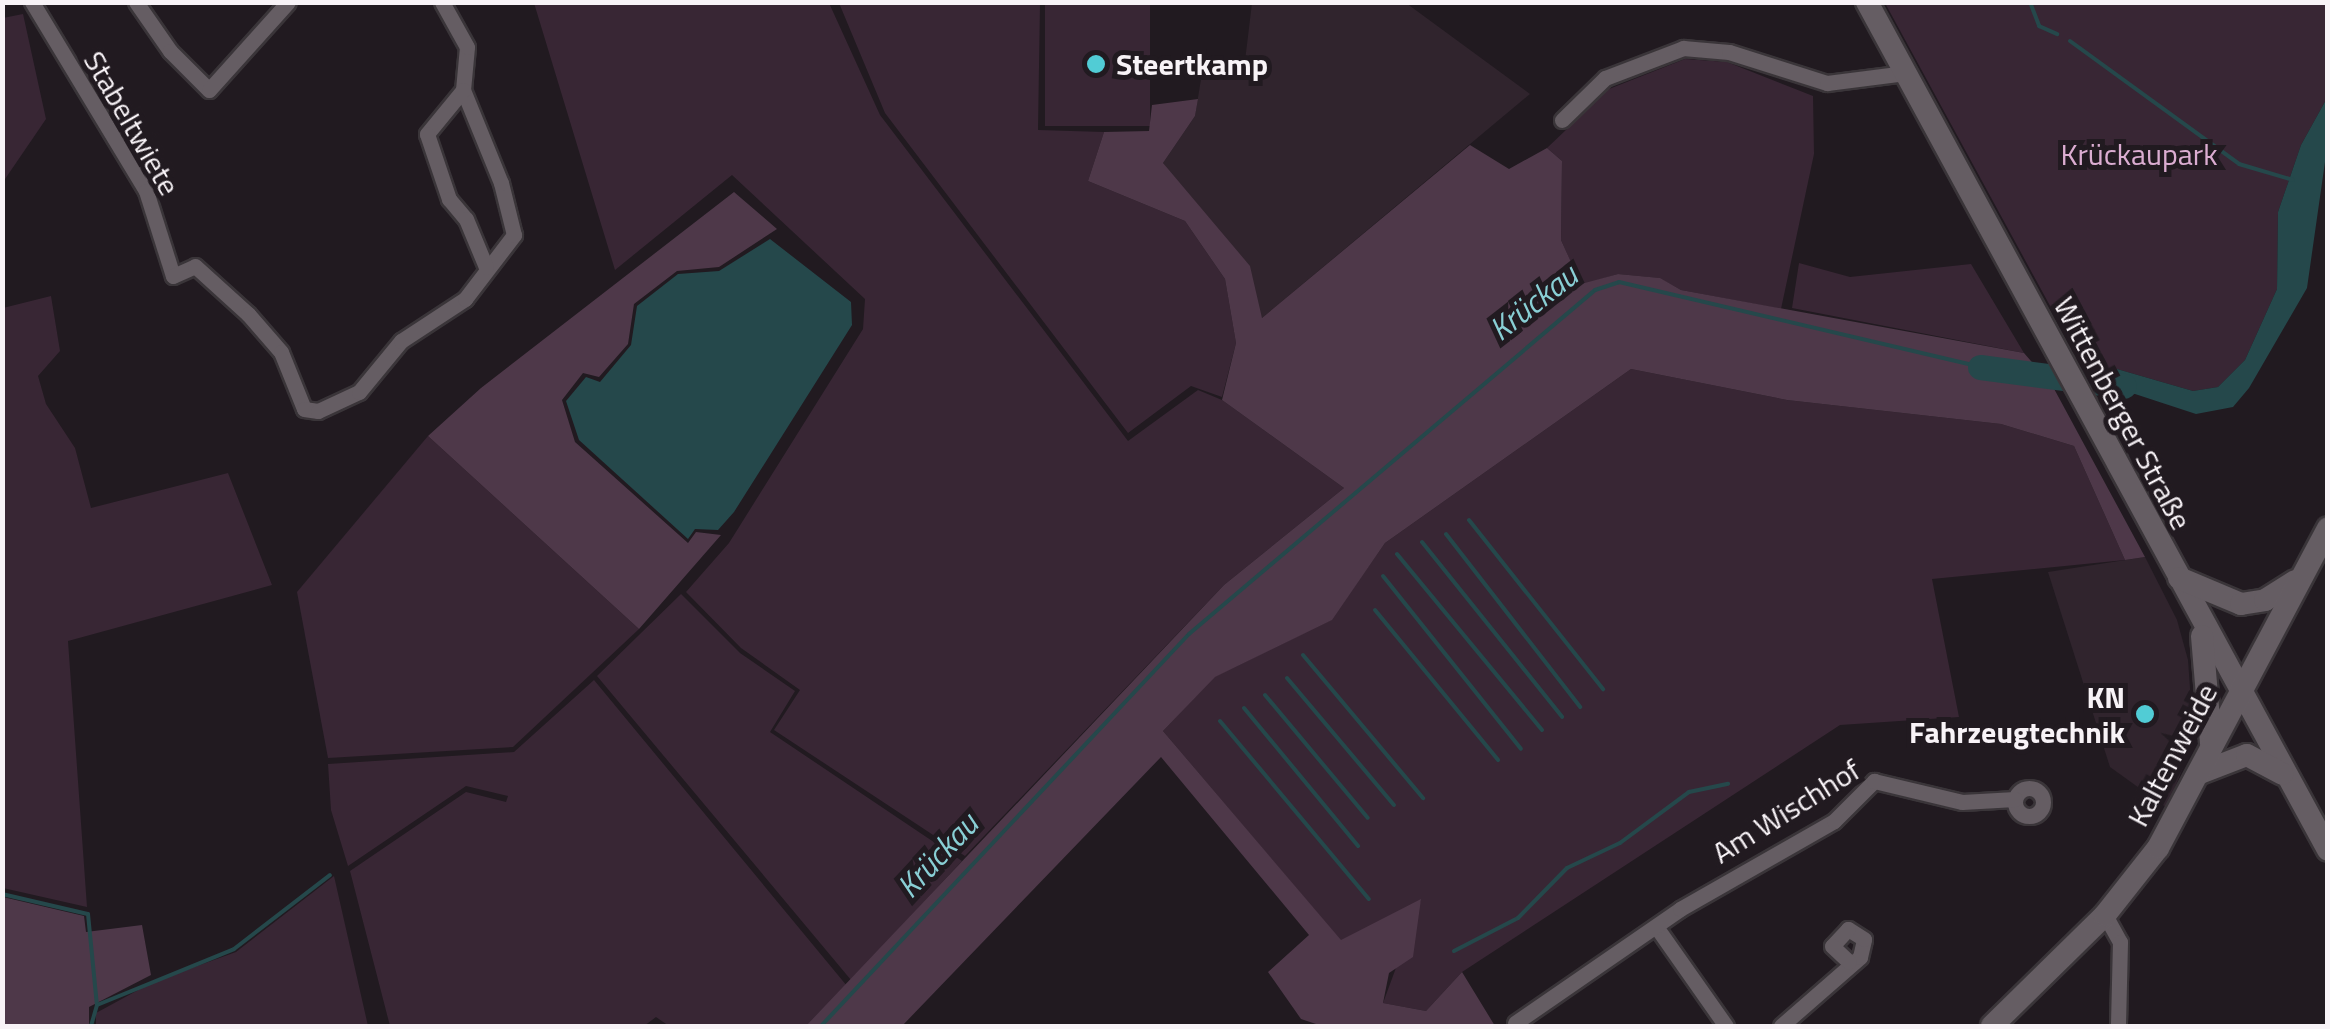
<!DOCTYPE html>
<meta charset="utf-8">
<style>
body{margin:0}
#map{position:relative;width:2330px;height:1029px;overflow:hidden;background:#211a20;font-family:"Titillium Web",sans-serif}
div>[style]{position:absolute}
.built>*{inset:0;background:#30242d}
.green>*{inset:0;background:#382634;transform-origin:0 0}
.forest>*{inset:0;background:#4e3849}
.water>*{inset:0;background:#25484b}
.stream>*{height:4px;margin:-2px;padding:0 2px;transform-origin:2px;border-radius:2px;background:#25484b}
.river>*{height:25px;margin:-12.5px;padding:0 12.5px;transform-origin:12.5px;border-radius:12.5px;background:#25484b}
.roads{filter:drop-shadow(2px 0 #3a3539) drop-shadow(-2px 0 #3a3539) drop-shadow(0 2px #3a3539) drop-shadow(0 -2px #3a3539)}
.street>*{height:15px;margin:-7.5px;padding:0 7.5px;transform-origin:7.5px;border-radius:7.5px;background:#655d63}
.street>.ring{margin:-7.5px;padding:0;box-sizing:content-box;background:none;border:15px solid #655d63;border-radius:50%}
.secondary>*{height:22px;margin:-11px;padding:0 11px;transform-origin:11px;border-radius:11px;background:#655d63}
.dots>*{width:28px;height:28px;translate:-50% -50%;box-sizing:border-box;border:5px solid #211a20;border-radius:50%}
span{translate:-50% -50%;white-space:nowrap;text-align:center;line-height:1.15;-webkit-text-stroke:10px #211a20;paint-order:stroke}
.poi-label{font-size:30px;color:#f8f3f7;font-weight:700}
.left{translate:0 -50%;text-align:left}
.right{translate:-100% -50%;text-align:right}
.street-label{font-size:30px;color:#f8f3f7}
.park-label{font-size:30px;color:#dbadd1}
.water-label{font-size:32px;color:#89cfd5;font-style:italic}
.frame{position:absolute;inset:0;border:5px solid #f8f3f7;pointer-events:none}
</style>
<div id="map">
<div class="built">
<i style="clip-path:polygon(1361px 2px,1406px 3px,1530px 94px,1262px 318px,1163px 163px,1195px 116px,1204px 61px,1245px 61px,1252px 3px)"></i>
<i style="clip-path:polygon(2145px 557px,2177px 620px,2188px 660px,2192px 717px,2183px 767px,2167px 808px,2110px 767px,2048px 572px)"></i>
</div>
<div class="green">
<i style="clip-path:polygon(534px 3px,829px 3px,880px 115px,1128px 441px,1198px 390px,1222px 400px,1344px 488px,1224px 585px,965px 856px,774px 730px,800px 690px,741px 648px,686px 592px,729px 543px,863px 329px,865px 299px,732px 175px,615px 270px)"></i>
<i style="clip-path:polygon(839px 3px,1040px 3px,1038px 130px,1104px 132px,1088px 181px,1185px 221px,1225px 279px,1236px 343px,1222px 397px,1191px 386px,1128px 433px,885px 113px)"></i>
<i style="left:1045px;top:3px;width:105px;height:123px"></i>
<i style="clip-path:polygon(1885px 3px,2327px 3px,2327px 98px,2301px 145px,2278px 212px,2277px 289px,2245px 360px,2218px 387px,2193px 391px,2117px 369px,2085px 370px)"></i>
<i style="clip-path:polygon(23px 14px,46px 119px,3px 182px,3px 18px)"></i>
<i style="clip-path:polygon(1685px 59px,1727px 62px,1813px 96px,1814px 154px,1781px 309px,1681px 290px,1659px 278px,1618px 274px,1581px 285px,1561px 240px,1562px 161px,1547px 148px,1609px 89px)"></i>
<i style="clip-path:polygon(1799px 263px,1850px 277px,1971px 264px,2024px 353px,1792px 308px)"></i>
<i style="clip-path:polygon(51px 296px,60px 351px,38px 376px,46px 404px,75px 448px,91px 508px,228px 473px,272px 585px,68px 641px,87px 907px,3px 888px,3px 308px)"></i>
<i style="clip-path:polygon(1631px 369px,1787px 400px,2001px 424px,2074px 446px,2125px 560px,1932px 579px,1959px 717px,1840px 725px,1462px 972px,1426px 1011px,1383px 1003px,1421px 900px,1341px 941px,1163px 731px,1214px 677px,1331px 620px,1385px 543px)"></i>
<i style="clip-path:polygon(428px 436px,639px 629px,513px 747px,328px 758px,297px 592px)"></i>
<i style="clip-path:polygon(681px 594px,740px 653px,795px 691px,770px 732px,962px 861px,851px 980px,597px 676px)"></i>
<i style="clip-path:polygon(594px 680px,847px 986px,807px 1026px,669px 1026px,656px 1017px,644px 1026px,390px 1026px,350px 871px,466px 792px,506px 802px,508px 796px,466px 786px,348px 866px,331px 810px,328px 764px,514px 752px)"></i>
<i style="clip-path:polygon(334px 876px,368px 1026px,96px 1026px,96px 1013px,153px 982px,236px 952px)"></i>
</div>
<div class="forest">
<i style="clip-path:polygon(1198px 99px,1195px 116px,1163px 163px,1250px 266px,1262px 318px,1470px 145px,1509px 169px,1547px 148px,1562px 161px,1561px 240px,1581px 284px,1618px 274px,1660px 278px,1681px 290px,2024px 353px,2052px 385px,2145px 557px,2125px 560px,2074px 446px,2001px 424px,1787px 400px,1631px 369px,1385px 543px,1332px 620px,1215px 677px,1163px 731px,1341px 940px,1421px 899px,1413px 957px,1389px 973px,1383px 1003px,1426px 1011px,1462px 972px,1495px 1026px,1322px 1026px,1301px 1019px,1268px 972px,1309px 935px,1161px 757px,902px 1026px,806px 1026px,1224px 585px,1344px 488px,1222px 400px,1236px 343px,1225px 279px,1185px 221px,1088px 181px,1104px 132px,1149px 131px,1152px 105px)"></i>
<i style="clip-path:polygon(734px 192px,777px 229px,719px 267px,677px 271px,634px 304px,628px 344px,599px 377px,583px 373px,562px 400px,575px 442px,688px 543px,696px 532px,721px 535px,639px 629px,428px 436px,481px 388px)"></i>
<i style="clip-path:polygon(3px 897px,84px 916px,86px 932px,142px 925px,151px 975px,89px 1007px,89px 1026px,3px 1026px)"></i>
</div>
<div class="water">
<i style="clip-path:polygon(2327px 98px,2327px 148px,2307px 288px,2249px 388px,2233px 407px,2196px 414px,2135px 394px,2101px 394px,2085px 370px,2117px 369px,2193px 391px,2218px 387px,2245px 360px,2277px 289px,2278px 212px,2301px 145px)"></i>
<i style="clip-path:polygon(770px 239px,851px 302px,852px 325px,734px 512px,718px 530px,695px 529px,688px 539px,579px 440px,566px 401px,586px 377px,600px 382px,631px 345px,637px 306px,678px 274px,719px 271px)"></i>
</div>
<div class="stream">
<i style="left:2030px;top:2px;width:26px;rotate:69deg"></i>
<i style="left:2039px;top:26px;width:20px;rotate:24deg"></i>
<i style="left:2070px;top:41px;width:209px;rotate:36deg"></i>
<i style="left:2239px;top:164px;width:56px;rotate:16.5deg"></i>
<i style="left:1469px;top:520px;width:216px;rotate:51.6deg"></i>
<i style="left:1446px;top:534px;width:219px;rotate:52.2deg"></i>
<i style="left:1422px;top:542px;width:224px;rotate:51.3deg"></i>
<i style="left:1397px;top:554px;width:228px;rotate:50.5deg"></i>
<i style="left:1383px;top:576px;width:221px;rotate:51.4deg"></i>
<i style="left:1375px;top:610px;width:194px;rotate:50.6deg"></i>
<i style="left:1303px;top:655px;width:187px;rotate:50deg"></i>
<i style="left:1287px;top:678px;width:166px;rotate:49.9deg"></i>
<i style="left:1265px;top:695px;width:160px;rotate:50.1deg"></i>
<i style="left:1244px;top:708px;width:179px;rotate:50.4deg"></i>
<i style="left:1220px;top:721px;width:232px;rotate:50.1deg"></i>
<i style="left:2px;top:894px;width:88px;rotate:13.1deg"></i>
<i style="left:88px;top:914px;width:91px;rotate:84.4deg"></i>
<i style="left:97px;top:1005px;width:22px;rotate:106deg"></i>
<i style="left:1454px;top:951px;width:72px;rotate:-27.3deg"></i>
<i style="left:1518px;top:918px;width:70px;rotate:-45.6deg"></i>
<i style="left:1567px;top:868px;width:59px;rotate:-25.3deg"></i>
<i style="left:1620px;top:843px;width:86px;rotate:-36.5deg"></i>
<i style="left:1689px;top:792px;width:40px;rotate:-12deg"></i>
<i style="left:97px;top:1005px;width:148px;rotate:-22.2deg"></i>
<i style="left:234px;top:949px;width:121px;rotate:-37.6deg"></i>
<i style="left:821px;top:1026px;width:538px;rotate:-46.81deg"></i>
<i style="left:1189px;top:634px;width:532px;rotate:-40.27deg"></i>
<i style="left:1595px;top:290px;width:25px;rotate:-18deg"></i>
<i style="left:1619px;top:282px;width:371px;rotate:13.2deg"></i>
</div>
<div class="river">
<i style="left:1980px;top:367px;width:145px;rotate:7.5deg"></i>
</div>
<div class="roads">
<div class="street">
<i style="left:32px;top:2px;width:221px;rotate:58.9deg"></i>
<i style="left:146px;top:191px;width:89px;rotate:72.4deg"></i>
<i style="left:173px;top:276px;width:24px;rotate:-24deg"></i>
<i style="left:195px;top:266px;width:72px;rotate:42.2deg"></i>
<i style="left:248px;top:314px;width:50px;rotate:49deg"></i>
<i style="left:281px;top:352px;width:61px;rotate:68deg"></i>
<i style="left:304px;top:409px;width:14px;rotate:8deg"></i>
<i style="left:318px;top:411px;width:45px;rotate:-24.9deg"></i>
<i style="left:359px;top:392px;width:66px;rotate:-50.5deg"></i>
<i style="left:401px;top:341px;width:77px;rotate:-33.3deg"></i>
<i style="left:465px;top:299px;width:81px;rotate:-52.6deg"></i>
<i style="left:514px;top:235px;width:54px;rotate:-104deg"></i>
<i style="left:501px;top:183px;width:100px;rotate:-112.2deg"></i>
<i style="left:463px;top:90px;width:43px;rotate:-84.7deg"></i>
<i style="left:467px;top:47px;width:51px;rotate:-119.1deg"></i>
<i style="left:136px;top:2px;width:60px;rotate:55.2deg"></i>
<i style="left:170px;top:51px;width:55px;rotate:45deg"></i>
<i style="left:209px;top:90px;width:118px;rotate:-48.1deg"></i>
<i style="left:463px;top:90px;width:57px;rotate:129.3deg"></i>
<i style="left:427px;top:134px;width:69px;rotate:71.3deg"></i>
<i style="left:449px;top:199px;width:26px;rotate:50deg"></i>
<i style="left:466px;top:219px;width:52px;rotate:67.4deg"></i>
<i style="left:1562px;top:120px;width:60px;rotate:-44.3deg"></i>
<i style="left:1605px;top:78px;width:84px;rotate:-21deg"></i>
<i style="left:1683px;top:48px;width:46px;rotate:5deg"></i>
<i style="left:1729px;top:52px;width:103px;rotate:17.6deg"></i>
<i style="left:1827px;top:83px;width:79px;rotate:-7.3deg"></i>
<i class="ring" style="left:2015px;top:788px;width:13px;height:13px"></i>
<i style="left:2105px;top:915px;width:31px;rotate:61deg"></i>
<i style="left:2120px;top:942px;width:84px;rotate:91.4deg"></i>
<i style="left:1657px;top:928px;width:120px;rotate:54.9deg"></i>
<i style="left:1515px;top:1023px;width:201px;rotate:-34.6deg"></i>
<i style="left:1680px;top:909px;width:177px;rotate:-29.7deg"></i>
<i style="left:1834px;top:821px;width:57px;rotate:-45deg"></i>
<i style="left:1874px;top:781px;width:90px;rotate:13.4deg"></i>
<i style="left:1962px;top:802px;width:53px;rotate:-3.2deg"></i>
<i style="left:1781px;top:1026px;width:105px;rotate:-41.1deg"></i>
<i style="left:1860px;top:957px;width:18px;rotate:-77deg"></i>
<i style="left:1864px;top:939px;width:19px;rotate:-148deg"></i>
<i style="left:1848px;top:929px;width:23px;rotate:133deg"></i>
<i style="left:1832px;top:946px;width:23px;rotate:43deg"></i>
</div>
<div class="secondary">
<i style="left:1867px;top:2px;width:965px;rotate:61.47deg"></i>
<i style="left:2179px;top:578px;width:67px;rotate:22.8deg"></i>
<i style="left:2241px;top:604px;width:24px;rotate:-9deg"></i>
<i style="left:2265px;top:600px;width:36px;rotate:-32deg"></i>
<i style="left:2202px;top:636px;width:107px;rotate:85.2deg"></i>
<i style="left:2200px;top:773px;width:50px;rotate:-21deg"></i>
<i style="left:2247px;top:755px;width:40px;rotate:28deg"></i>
<i style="left:1992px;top:1026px;width:158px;rotate:-44.5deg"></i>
<i style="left:2105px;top:915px;width:85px;rotate:-51.7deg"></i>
<i style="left:2158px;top:848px;width:362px;rotate:-62deg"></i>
</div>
</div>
<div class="dots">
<i style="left:1096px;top:64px;background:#51ccd5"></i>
<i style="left:2145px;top:714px;background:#51ccd5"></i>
</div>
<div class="poi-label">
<span class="left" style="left:1116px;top:64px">Steertkamp</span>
<span class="right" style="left:2125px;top:714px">KN<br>Fahrzeugtechnik</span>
</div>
<div class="street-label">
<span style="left:132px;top:123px;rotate:60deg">Stabeltwiete</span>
<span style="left:2123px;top:413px;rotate:62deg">Wittenberger Straße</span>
<span style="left:2172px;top:755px;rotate:-62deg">Kaltenweide</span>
<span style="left:1786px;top:811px;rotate:-32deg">Am Wischhof</span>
</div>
<div class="park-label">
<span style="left:2139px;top:154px">Krückaupark</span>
</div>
<div class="water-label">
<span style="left:1533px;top:302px;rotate:-38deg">Krückau</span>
<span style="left:937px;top:855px;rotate:-47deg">Krückau</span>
</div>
<div class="frame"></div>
</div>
